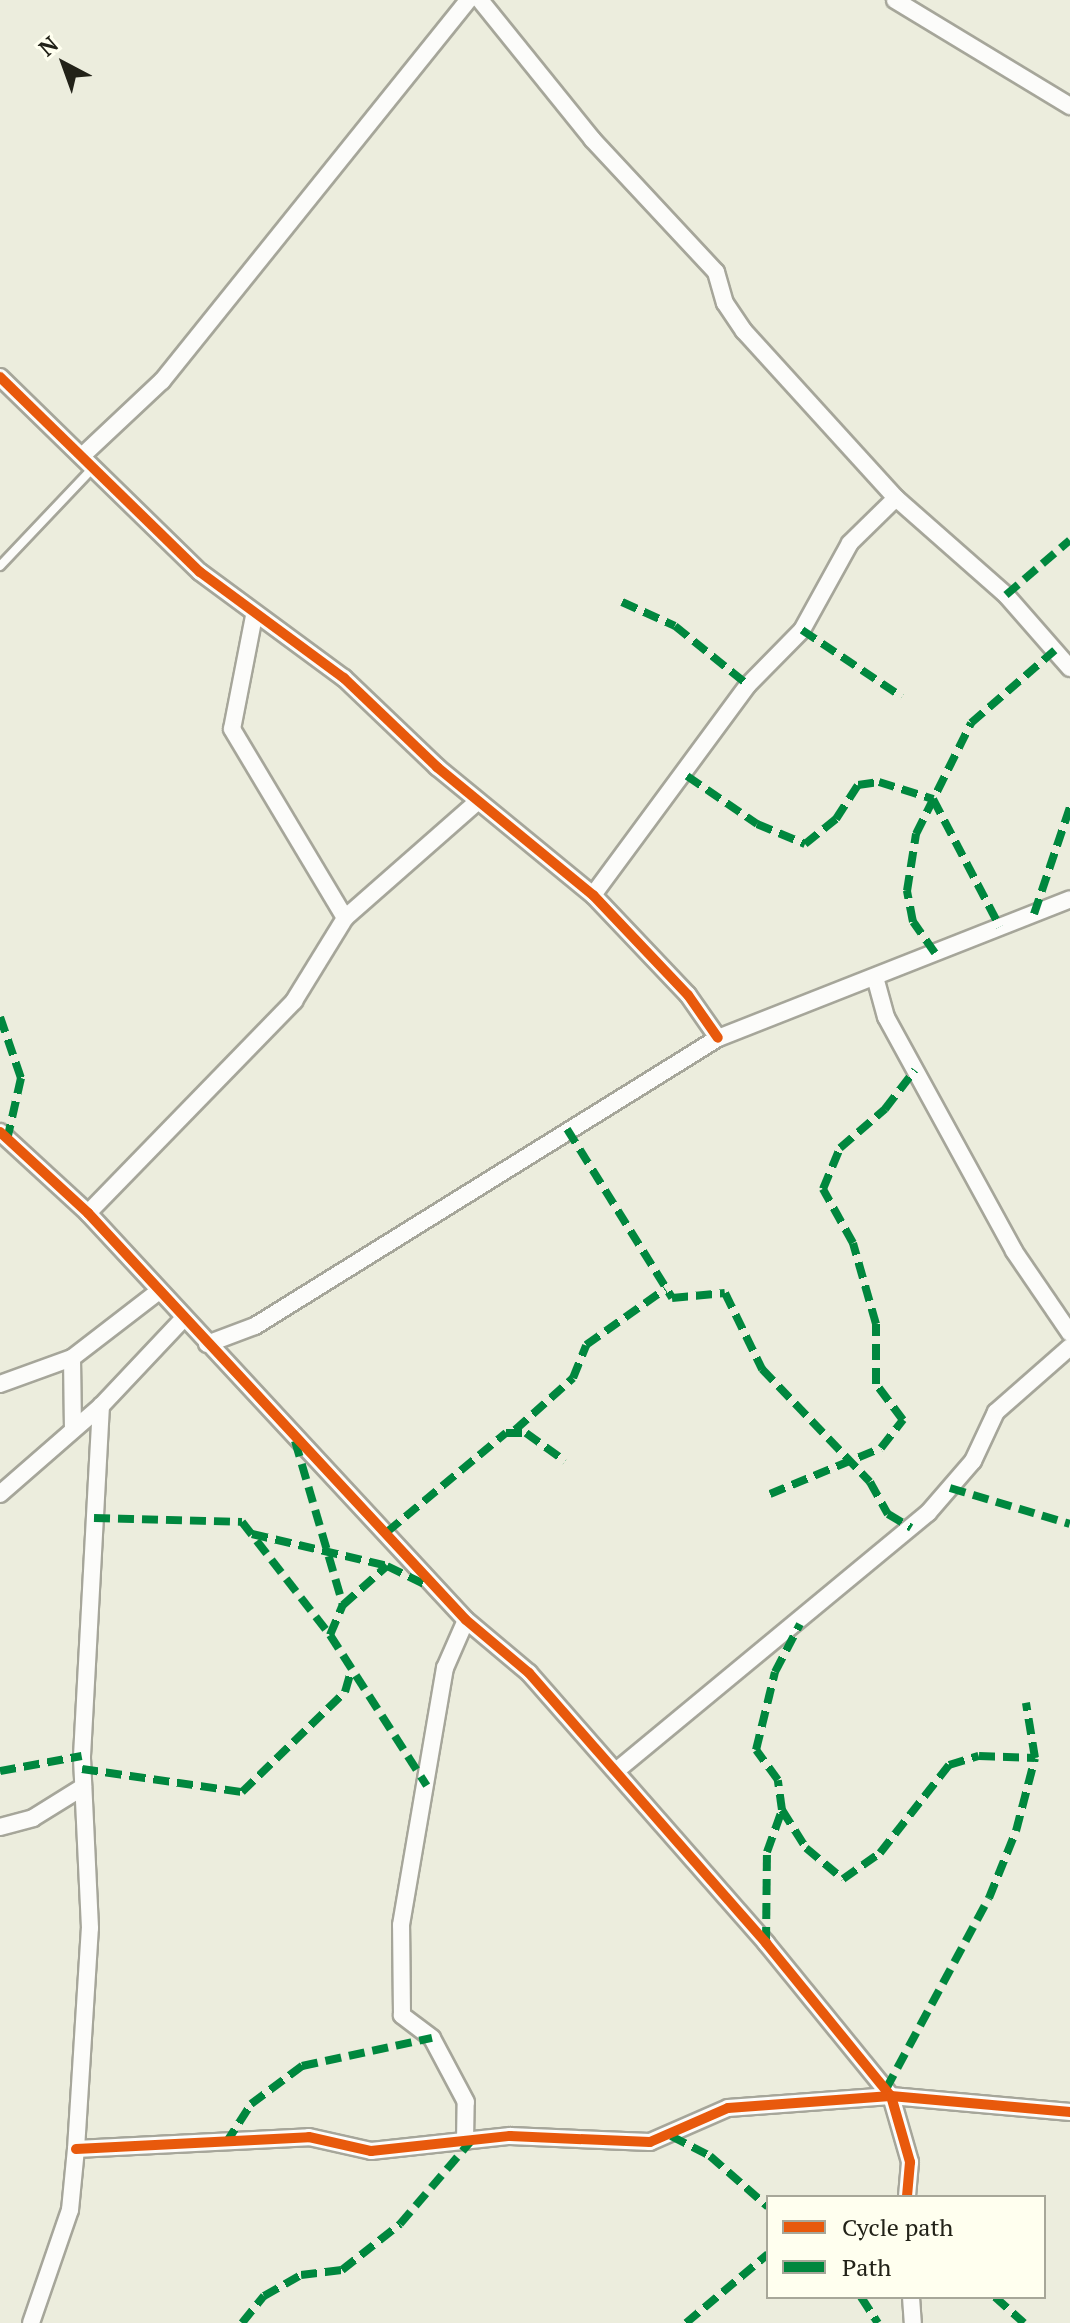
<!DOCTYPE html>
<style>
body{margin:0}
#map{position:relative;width:1070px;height:2323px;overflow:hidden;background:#eceddd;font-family:"PT Serif",serif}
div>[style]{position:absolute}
.roads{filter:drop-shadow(2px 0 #a6a69a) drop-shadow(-2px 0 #a6a69a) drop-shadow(0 2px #a6a69a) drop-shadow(0 -2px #a6a69a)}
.service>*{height:8px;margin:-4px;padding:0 4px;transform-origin:4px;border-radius:4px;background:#fcfcfa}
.minor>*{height:16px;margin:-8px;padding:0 8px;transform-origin:8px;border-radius:8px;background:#fcfcfa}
.quiet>*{height:8px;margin-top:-4px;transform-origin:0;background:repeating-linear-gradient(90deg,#00873e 0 16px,transparent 0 24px)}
.cycleway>*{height:10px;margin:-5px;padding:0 5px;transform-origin:5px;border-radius:5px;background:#e8590c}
span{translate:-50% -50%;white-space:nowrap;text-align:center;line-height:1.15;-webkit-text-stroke:6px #ffffef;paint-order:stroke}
.legend{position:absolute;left:766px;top:2195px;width:280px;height:104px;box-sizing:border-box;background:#ffffef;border:2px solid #a7a799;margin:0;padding:10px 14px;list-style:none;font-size:24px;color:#222218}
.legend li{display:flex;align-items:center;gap:16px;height:40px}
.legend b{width:40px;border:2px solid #a7a799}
.north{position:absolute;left:24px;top:24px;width:80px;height:80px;-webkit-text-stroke:6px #ffffef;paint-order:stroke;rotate:319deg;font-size:22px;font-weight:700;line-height:32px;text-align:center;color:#222218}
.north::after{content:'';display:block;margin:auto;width:28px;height:36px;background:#222218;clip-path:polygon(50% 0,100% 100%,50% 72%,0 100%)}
</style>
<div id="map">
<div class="roads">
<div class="service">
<i style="left:0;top:566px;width:135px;rotate:-46.5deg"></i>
</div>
<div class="minor">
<i style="left:480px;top:0;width:179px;rotate:51.1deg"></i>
<i style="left:592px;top:139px;width:182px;rotate:47deg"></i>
<i style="left:716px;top:272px;width:32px;rotate:74deg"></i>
<i style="left:725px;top:303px;width:34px;rotate:56deg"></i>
<i style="left:744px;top:331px;width:226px;rotate:47.7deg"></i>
<i style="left:896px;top:498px;width:147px;rotate:41.4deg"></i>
<i style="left:1006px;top:595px;width:97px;rotate:48.8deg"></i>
<i style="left:895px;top:0;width:205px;rotate:31.2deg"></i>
<i style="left:0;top:377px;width:279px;rotate:44.3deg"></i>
<i style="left:200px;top:572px;width:179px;rotate:36.4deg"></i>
<i style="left:344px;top:678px;width:129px;rotate:43.7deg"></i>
<i style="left:437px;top:767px;width:202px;rotate:39.4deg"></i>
<i style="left:593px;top:895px;width:138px;rotate:46.5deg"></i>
<i style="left:688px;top:995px;width:52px;rotate:55.1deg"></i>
<i style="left:82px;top:456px;width:110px;rotate:-43.2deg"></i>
<i style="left:162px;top:381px;width:489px;rotate:-51.2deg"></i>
<i style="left:254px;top:616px;width:115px;rotate:101deg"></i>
<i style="left:232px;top:729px;width:220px;rotate:59.1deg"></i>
<i style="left:593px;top:895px;width:261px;rotate:-53.6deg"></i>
<i style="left:748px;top:685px;width:77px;rotate:-45.5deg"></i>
<i style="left:802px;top:630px;width:99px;rotate:-61.1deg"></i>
<i style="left:850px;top:543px;width:64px;rotate:-44.4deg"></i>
<i style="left:875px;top:977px;width:41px;rotate:74.6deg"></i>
<i style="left:886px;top:1017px;width:267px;rotate:61.3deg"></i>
<i style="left:1014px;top:1251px;width:99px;rotate:55.7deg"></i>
<i style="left:0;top:1132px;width:120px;rotate:42.6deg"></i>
<i style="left:88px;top:1213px;width:555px;rotate:47.12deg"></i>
<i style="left:466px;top:1620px;width:82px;rotate:40.1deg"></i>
<i style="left:529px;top:1673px;width:359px;rotate:48.7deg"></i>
<i style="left:766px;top:1943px;width:198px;rotate:50.8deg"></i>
<i style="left:891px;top:2096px;width:69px;rotate:73.9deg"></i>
<i style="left:910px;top:2162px;width:35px;rotate:95deg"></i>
<i style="left:88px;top:1213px;width:296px;rotate:-45.8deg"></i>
<i style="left:294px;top:1001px;width:97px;rotate:-58.4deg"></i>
<i style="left:345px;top:918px;width:176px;rotate:-41.3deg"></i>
<i style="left:207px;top:1344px;width:51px;rotate:-20.6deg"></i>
<i style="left:255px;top:1326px;width:545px;rotate:-31.88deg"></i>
<i style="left:718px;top:1038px;width:378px;rotate:-21.5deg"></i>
<i style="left:72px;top:1358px;width:70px;rotate:89.2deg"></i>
<i style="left:0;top:1384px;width:77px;rotate:-19.9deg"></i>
<i style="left:72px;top:1358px;width:110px;rotate:-37.6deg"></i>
<i style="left:0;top:1494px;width:134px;rotate:-41.1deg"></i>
<i style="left:101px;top:1406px;width:121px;rotate:-46.7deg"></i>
<i style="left:616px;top:1771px;width:405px;rotate:-39.6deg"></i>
<i style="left:928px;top:1513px;width:69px;rotate:-49.1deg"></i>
<i style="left:973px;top:1461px;width:54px;rotate:-64.9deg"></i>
<i style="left:996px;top:1412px;width:98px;rotate:-41.3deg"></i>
<i style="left:0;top:1827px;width:34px;rotate:-15deg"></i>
<i style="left:33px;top:1818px;width:59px;rotate:-31.8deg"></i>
<i style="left:465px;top:2141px;width:39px;rotate:-89deg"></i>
<i style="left:466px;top:2102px;width:72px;rotate:-118deg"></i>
<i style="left:432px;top:2038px;width:38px;rotate:-143deg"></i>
<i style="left:402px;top:2015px;width:90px;rotate:-90.6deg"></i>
<i style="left:401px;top:1925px;width:261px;rotate:-80.3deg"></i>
<i style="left:445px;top:1668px;width:52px;rotate:-66.4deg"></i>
<i style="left:76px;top:2149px;width:233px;rotate:-2.9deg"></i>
<i style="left:309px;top:2137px;width:64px;rotate:12.7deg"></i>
<i style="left:371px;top:2151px;width:140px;rotate:-6.2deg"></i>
<i style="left:510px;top:2136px;width:140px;rotate:2.5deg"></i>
<i style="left:650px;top:2142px;width:85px;rotate:-23.6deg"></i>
<i style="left:728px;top:2108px;width:163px;rotate:-4.2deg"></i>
<i style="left:891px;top:2096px;width:180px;rotate:5.1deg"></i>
<i style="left:911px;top:2297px;width:26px;rotate:86deg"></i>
<i style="left:31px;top:2323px;width:120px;rotate:-71deg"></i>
<i style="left:70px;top:2210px;width:61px;rotate:-84.4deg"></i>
<i style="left:76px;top:2149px;width:221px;rotate:-86.4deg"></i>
<i style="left:90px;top:1928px;width:172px;rotate:-92.7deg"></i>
<i style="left:82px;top:1756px;width:351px;rotate:-86.9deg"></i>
</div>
</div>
<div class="quiet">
<i style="left:1006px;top:595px;width:84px;rotate:-40.7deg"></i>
<i style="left:622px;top:602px;width:58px;rotate:24.4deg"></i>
<i style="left:675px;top:626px;width:94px;rotate:38.9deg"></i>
<i style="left:802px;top:630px;width:120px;rotate:33.8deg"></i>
<i style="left:687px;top:776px;width:85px;rotate:34.4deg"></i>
<i style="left:757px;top:824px;width:52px;rotate:22.6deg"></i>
<i style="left:805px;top:844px;width:40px;rotate:-39deg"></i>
<i style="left:836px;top:819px;width:40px;rotate:-57.1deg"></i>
<i style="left:858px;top:785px;width:21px;rotate:-8deg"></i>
<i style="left:879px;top:782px;width:57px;rotate:17.5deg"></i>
<i style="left:933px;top:799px;width:144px;rotate:62.4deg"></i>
<i style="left:1034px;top:914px;width:113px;rotate:-71.4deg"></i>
<i style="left:935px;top:953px;width:38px;rotate:-125deg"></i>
<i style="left:913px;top:922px;width:32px;rotate:-101deg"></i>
<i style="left:907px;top:891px;width:58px;rotate:-81deg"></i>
<i style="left:916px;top:834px;width:124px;rotate:-63.6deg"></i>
<i style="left:971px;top:723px;width:111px;rotate:-41deg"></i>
<i style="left:0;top:1017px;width:65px;rotate:71deg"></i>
<i style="left:21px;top:1078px;width:64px;rotate:102.7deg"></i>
<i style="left:567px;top:1129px;width:199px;rotate:58.1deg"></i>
<i style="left:672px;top:1298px;width:53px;rotate:-5.4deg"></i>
<i style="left:725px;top:1293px;width:85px;rotate:64deg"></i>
<i style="left:762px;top:1369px;width:156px;rotate:46.3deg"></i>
<i style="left:870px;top:1482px;width:37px;rotate:61deg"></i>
<i style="left:888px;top:1514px;width:27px;rotate:31deg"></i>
<i style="left:515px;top:1430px;width:78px;rotate:-41.9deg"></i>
<i style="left:573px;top:1378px;width:35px;rotate:-68deg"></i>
<i style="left:586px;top:1345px;width:97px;rotate:-35.3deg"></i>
<i style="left:295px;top:1441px;width:171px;rotate:73.7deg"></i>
<i style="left:950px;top:1488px;width:125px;rotate:16.7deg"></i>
<i style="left:770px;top:1494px;width:120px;rotate:-22.5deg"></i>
<i style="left:881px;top:1448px;width:36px;rotate:-52deg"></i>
<i style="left:903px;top:1420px;width:45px;rotate:-126.9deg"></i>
<i style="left:876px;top:1384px;width:60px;rotate:-90deg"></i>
<i style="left:876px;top:1324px;width:84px;rotate:-105.9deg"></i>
<i style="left:853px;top:1243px;width:62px;rotate:-119.1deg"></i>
<i style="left:823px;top:1189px;width:44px;rotate:-67.5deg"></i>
<i style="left:840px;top:1148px;width:60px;rotate:-40.9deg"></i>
<i style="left:885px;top:1109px;width:49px;rotate:-52.4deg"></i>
<i style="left:94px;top:1518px;width:148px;rotate:1.5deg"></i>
<i style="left:242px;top:1522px;width:143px;rotate:52.1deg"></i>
<i style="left:330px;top:1635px;width:179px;rotate:57.3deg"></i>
<i style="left:387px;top:1532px;width:155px;rotate:-39.8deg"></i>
<i style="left:506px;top:1433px;width:20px"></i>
<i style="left:526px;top:1433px;width:48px;rotate:35.7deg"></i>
<i style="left:252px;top:1534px;width:139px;rotate:13.3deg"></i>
<i style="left:387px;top:1566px;width:46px;rotate:26deg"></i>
<i style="left:330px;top:1635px;width:33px;rotate:-67deg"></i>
<i style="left:343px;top:1605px;width:59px;rotate:-41.6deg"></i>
<i style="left:82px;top:1769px;width:162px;rotate:8.2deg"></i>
<i style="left:242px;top:1792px;width:144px;rotate:-44.2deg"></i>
<i style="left:345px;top:1692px;width:22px;rotate:-74deg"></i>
<i style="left:0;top:1771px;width:83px;rotate:-10.4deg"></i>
<i style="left:782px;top:1810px;width:45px;rotate:57.7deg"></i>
<i style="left:806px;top:1848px;width:48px;rotate:40deg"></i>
<i style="left:843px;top:1879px;width:45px;rotate:-35.1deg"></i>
<i style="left:880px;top:1853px;width:112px;rotate:-51.9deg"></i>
<i style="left:949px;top:1765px;width:31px;rotate:-17deg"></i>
<i style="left:979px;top:1756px;width:56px;rotate:2deg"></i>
<i style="left:766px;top:1943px;width:91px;rotate:-89.4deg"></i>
<i style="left:767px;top:1852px;width:45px;rotate:-70.3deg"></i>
<i style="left:782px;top:1810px;width:30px;rotate:-98deg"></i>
<i style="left:778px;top:1780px;width:37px;rotate:-126deg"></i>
<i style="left:756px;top:1750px;width:80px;rotate:-76.3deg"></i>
<i style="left:775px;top:1672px;width:54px;rotate:-62.5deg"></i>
<i style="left:886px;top:2089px;width:217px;rotate:-61.7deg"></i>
<i style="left:989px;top:1898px;width:72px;rotate:-68.1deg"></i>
<i style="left:1016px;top:1831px;width:75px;rotate:-75.4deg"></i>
<i style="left:1035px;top:1758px;width:56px;rotate:-99.3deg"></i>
<i style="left:671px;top:2136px;width:44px;rotate:27.1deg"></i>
<i style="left:710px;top:2156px;width:77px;rotate:41.3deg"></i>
<i style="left:226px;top:2143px;width:46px;rotate:-57.3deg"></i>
<i style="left:251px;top:2104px;width:64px;rotate:-36.7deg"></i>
<i style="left:302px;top:2066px;width:133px;rotate:-12.2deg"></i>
<i style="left:861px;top:2297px;width:31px;rotate:57deg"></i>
<i style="left:995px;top:2297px;width:39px;rotate:42deg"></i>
<i style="left:242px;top:2323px;width:35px;rotate:-51deg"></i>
<i style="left:264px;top:2296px;width:43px;rotate:-29.6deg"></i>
<i style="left:301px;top:2275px;width:41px;rotate:-7deg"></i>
<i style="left:342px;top:2270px;width:74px;rotate:-38.4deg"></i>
<i style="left:400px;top:2224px;width:111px;rotate:-49.4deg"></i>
<i style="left:686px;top:2323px;width:107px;rotate:-40.1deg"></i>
</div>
<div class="cycleway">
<i style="left:0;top:377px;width:279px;rotate:44.3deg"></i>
<i style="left:200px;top:572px;width:179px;rotate:36.4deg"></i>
<i style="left:344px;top:678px;width:129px;rotate:43.7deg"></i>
<i style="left:437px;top:767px;width:202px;rotate:39.4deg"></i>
<i style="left:593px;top:895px;width:138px;rotate:46.5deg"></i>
<i style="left:688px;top:995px;width:52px;rotate:55.1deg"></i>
<i style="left:0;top:1132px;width:120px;rotate:42.6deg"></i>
<i style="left:88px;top:1213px;width:555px;rotate:47.12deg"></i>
<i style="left:466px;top:1620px;width:82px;rotate:40.1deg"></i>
<i style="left:529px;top:1673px;width:359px;rotate:48.7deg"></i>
<i style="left:766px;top:1943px;width:198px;rotate:50.8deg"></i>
<i style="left:891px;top:2096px;width:69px;rotate:73.9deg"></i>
<i style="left:910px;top:2162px;width:35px;rotate:95deg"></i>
<i style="left:76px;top:2149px;width:233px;rotate:-2.9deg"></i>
<i style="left:309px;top:2137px;width:64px;rotate:12.7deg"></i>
<i style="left:371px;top:2151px;width:140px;rotate:-6.2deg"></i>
<i style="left:510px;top:2136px;width:140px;rotate:2.5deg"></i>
<i style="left:650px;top:2142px;width:85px;rotate:-23.6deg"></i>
<i style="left:728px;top:2108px;width:163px;rotate:-4.2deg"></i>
<i style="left:891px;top:2096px;width:180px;rotate:5.1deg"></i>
</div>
<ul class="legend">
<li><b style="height:10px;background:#e8590c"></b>Cycle path</li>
<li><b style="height:10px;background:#00873e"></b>Path</li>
</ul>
<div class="north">N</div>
</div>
